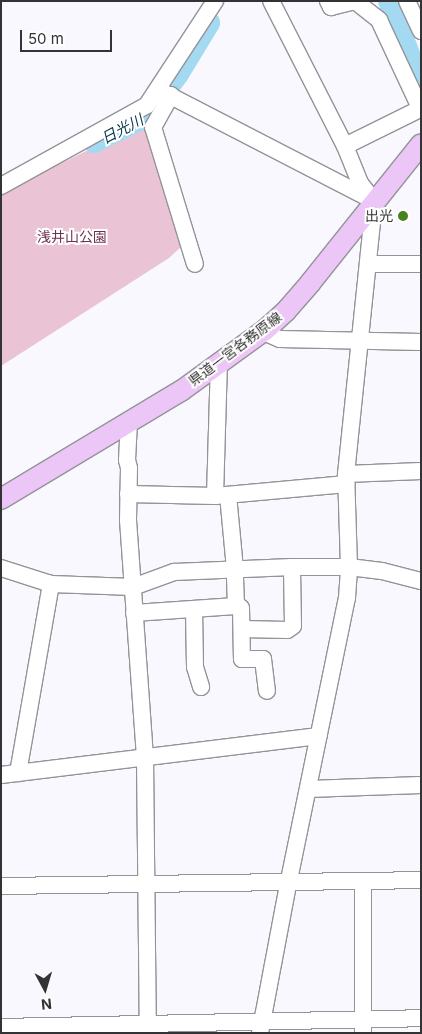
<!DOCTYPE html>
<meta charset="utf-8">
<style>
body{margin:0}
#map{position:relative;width:422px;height:1034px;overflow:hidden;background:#f8f8fe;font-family:Inter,"Noto Sans JP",sans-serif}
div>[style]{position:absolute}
.green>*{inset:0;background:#eac4d5}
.river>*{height:22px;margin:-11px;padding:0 11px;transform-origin:11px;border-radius:11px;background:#a3daf2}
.roads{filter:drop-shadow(1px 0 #939398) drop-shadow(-1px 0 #939398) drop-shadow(0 1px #939398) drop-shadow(0 -1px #939398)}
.minor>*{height:16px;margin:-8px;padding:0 8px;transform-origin:8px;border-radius:8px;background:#fff}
.major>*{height:20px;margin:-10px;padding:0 10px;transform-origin:10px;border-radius:10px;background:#ecc6f6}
.dots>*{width:14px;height:14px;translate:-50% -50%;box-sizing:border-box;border:2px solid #fff;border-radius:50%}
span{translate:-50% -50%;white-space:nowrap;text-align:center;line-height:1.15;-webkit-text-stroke:4px #fff;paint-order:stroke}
.poi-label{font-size:14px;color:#333335}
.right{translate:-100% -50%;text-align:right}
.park-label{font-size:14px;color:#6f3251}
.street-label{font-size:14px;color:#333335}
.water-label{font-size:15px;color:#063849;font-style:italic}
.frame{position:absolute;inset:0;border:2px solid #333335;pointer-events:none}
.north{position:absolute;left:20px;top:964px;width:50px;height:50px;-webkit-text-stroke:4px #fff;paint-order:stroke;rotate:174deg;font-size:14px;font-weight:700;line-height:20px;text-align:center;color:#333335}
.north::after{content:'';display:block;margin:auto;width:18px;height:22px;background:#333335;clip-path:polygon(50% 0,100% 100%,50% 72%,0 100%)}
.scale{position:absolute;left:20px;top:30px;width:92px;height:22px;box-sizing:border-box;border:2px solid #333335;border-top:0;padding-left:6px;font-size:15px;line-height:18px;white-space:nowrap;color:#333335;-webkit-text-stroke:4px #fff;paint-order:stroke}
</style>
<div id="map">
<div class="green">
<i style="clip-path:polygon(145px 122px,172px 219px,182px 246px,169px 258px,1px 366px,1px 193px)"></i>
</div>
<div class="river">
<i style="left:389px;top:1px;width:91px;rotate:69.4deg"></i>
<i style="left:94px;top:142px;width:59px;rotate:-26.1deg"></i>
<i style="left:147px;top:116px;width:52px;rotate:-53.6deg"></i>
<i style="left:178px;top:74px;width:60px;rotate:-58.7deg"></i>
</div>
<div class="roads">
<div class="minor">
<i style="left:328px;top:1px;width:7px;rotate:63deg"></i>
<i style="left:331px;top:7px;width:25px;rotate:-14deg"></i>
<i style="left:355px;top:1px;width:31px;rotate:38deg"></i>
<i style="left:379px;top:20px;width:99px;rotate:65deg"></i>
<i style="left:407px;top:1px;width:33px;rotate:65deg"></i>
<i style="left:159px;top:90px;width:242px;rotate:27.3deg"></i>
<i style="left:374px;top:201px;width:23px;rotate:-128deg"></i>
<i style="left:360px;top:183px;width:40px;rotate:-112deg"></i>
<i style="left:345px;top:146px;width:163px;rotate:-117deg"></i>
<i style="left:171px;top:95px;width:37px;rotate:119deg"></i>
<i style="left:153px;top:127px;width:143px;rotate:73deg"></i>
<i style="left:345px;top:146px;width:84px;rotate:-26.3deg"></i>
<i style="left:1px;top:186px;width:167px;rotate:-29deg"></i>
<i style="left:147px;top:105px;width:124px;rotate:-56.8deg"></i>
<i style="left:368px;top:264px;width:53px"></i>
<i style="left:265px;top:330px;width:5px;rotate:53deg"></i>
<i style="left:268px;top:334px;width:13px;rotate:23deg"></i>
<i style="left:280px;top:339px;width:141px;rotate:1.2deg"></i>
<i style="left:129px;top:422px;width:38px;rotate:93deg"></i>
<i style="left:127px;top:460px;width:8px;rotate:76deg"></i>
<i style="left:129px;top:468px;width:52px;rotate:91.1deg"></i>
<i style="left:128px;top:520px;width:238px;rotate:85.9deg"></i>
<i style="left:145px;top:757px;width:276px;rotate:89.4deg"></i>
<i style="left:346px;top:474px;width:75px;rotate:-2.3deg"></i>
<i style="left:128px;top:494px;width:87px;rotate:1.3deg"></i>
<i style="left:215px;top:496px;width:132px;rotate:-5.2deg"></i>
<i style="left:215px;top:496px;width:131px;rotate:-88.3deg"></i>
<i style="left:1px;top:568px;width:52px;rotate:17.7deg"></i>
<i style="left:51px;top:584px;width:82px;rotate:2.1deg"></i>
<i style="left:133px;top:587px;width:44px;rotate:-20.1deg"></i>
<i style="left:174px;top:572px;width:118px;rotate:-2.4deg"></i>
<i style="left:292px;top:567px;width:57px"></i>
<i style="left:349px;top:567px;width:33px;rotate:7deg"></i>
<i style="left:382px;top:571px;width:40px;rotate:14.4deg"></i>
<i style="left:236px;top:604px;width:6px;rotate:39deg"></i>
<i style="left:241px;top:608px;width:51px;rotate:88.9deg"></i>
<i style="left:242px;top:659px;width:21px"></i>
<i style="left:263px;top:659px;width:32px;rotate:83deg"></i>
<i style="left:194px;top:609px;width:58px;rotate:89deg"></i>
<i style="left:195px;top:667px;width:21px;rotate:73deg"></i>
<i style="left:134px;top:613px;width:102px;rotate:-3.9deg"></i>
<i style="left:236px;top:606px;width:37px;rotate:-92deg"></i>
<i style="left:235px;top:569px;width:74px;rotate:-95.4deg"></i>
<i style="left:242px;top:629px;width:45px;rotate:1.3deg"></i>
<i style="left:287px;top:630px;width:7px;rotate:-34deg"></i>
<i style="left:293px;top:626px;width:59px;rotate:-91deg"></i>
<i style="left:18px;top:773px;width:192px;rotate:-80.1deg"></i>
<i style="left:1px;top:775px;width:320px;rotate:-7deg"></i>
<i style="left:308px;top:789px;width:113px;rotate:-2deg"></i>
<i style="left:363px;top:881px;width:152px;rotate:90deg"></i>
<i style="left:1px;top:886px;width:420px;rotate:-0.8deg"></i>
<i style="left:1px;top:1027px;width:420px;rotate:-1.2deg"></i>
<i style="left:260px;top:1033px;width:156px;rotate:-79.3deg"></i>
<i style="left:289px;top:880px;width:288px;rotate:-78.4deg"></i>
<i style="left:347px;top:598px;width:31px;rotate:-86deg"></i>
<i style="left:349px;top:567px;width:93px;rotate:-91.8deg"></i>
<i style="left:346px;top:474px;width:274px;rotate:-84.1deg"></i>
</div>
<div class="major">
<i style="left:1px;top:499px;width:210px;rotate:-31deg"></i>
<i style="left:181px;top:391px;width:104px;rotate:-36deg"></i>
<i style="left:265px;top:330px;width:28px;rotate:-42deg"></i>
<i style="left:286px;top:311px;width:38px;rotate:-49deg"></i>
<i style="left:311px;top:282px;width:176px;rotate:-51.4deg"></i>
</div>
</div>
<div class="dots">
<i style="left:403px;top:216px;background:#48821e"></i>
</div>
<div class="poi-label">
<span class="right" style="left:393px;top:216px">出光</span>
</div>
<div class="park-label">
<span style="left:72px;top:237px">浅井山公園</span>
</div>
<div class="street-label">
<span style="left:235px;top:349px;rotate:-37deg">県道一宮各務原線</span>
</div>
<div class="water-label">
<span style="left:122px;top:129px;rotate:-28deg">日光川</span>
</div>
<div class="frame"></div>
<div class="north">N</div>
<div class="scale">50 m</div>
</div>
